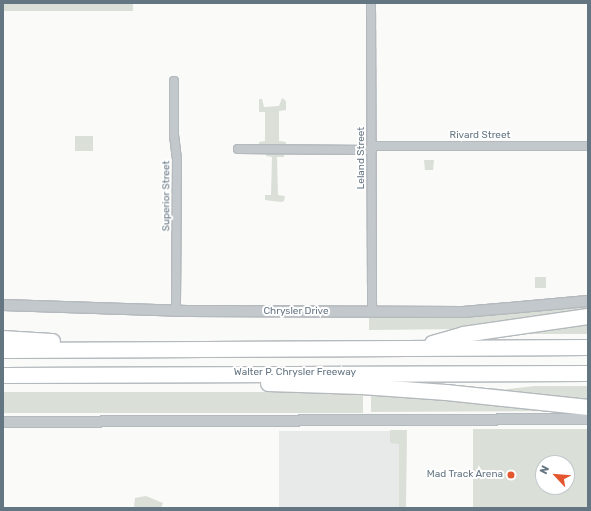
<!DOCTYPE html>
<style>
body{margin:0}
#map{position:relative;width:591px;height:511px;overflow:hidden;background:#fafaf8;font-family:Rubik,sans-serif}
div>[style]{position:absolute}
.built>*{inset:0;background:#e8e9e9;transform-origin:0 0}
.green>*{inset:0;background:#dadfd7;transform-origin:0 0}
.roads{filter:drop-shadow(1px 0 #b4b9bd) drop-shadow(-1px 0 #b4b9bd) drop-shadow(0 1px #b4b9bd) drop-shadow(0 -1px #b4b9bd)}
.minor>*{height:8px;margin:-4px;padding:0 4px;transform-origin:4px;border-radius:4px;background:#c3c8cc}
.tertiary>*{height:10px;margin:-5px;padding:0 5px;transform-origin:5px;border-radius:5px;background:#c3c8cc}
.motorway>*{height:15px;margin:-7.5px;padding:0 7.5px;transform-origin:7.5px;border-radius:7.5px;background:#fff}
.dots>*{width:11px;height:11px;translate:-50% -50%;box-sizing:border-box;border:2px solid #fff;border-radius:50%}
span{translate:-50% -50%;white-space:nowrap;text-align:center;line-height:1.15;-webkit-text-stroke:4px #fff;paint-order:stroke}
.street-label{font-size:10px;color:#657683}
.poi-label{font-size:10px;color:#657683}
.right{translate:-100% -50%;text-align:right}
.frame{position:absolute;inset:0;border:4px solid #657683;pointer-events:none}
.north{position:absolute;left:535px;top:455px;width:40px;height:40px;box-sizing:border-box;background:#fff;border:1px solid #c1c8cd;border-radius:50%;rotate:296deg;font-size:11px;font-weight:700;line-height:16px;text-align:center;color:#657683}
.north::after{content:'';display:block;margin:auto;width:14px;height:18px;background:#e4572e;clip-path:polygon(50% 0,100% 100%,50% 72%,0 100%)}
</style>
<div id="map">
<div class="built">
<i style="left:279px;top:431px;width:126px;height:77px"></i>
</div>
<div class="green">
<i style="left:3px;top:3px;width:130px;height:8px"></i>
<i style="clip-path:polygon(282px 98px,286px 101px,286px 110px,279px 111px,279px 141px,286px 142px,286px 145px,259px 145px,259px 142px,265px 141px,265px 112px,259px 112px,259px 99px,262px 99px,264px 107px,279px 106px)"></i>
<i style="left:75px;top:136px;width:18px;height:15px"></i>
<i style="clip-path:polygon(266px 153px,284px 153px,284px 157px,277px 157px,278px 195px,285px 196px,284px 201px,281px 202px,265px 200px,265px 195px,271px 195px,272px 157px,266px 156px)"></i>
<i style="clip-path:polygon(424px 160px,434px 160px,433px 170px,425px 170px)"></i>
<i style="left:535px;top:277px;width:11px;height:11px"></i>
<i style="clip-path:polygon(588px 307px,588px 310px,462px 329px,369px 330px,369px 318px,454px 318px)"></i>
<i style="clip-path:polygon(588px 319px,588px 334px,513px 334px)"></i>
<i style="clip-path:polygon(535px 386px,588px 386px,588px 402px,489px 392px,488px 389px,497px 388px,499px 390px)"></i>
<i style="clip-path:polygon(371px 390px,574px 411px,371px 412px)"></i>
<i style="left:3px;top:392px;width:360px;height:21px"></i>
<i style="clip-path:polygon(evenodd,473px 429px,588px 429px,588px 508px,473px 508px,473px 429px,543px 463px,567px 463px,567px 487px,543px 487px,543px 463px)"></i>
<i style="clip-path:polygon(390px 430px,407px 430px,406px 508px,399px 508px,399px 444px,390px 443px)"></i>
<i style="clip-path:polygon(146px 496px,163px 503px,161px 508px,134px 508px,135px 498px)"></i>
</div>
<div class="roads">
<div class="minor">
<i style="left:371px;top:3px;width:309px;rotate:89.8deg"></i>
<i style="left:174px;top:81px;width:54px;rotate:90deg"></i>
<i style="left:174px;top:135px;width:24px;rotate:83deg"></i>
<i style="left:177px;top:159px;width:152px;rotate:90.4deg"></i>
<i style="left:372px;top:146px;width:216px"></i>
<i style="left:238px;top:149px;width:134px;rotate:0.4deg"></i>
</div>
<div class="tertiary">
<i style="left:3px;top:305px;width:184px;rotate:1.9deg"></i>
<i style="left:187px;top:311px;width:276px;rotate:0.2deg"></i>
<i style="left:463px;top:312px;width:125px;rotate:-5deg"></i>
<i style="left:3px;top:422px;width:585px;rotate:-0.29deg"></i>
</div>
<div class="motorway">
<i style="left:3px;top:338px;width:49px;rotate:3.5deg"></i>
<i style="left:432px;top:343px;width:32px;rotate:-16deg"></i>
<i style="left:463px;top:334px;width:126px;rotate:-8.2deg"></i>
<i style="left:3px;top:350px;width:585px;rotate:-0.29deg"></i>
<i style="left:3px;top:375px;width:585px;rotate:-0.2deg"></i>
<i style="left:268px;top:383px;width:93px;rotate:1.8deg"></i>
<i style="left:361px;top:386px;width:85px;rotate:4deg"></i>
<i style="left:446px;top:392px;width:143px;rotate:6deg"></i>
</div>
</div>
<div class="dots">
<i style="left:511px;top:475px;background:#e4572e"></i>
</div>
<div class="street-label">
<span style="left:480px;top:136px">Rivard Street</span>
<span style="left:362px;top:158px;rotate:-90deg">Leland Street</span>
<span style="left:167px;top:196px;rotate:-90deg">Superior Street</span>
<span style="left:296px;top:312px">Chrysler Drive</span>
<span style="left:295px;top:373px">Walter P. Chrysler Freeway</span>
</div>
<div class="poi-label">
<span class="right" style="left:503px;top:475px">Mad Track Arena</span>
</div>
<div class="frame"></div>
<div class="north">N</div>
</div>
